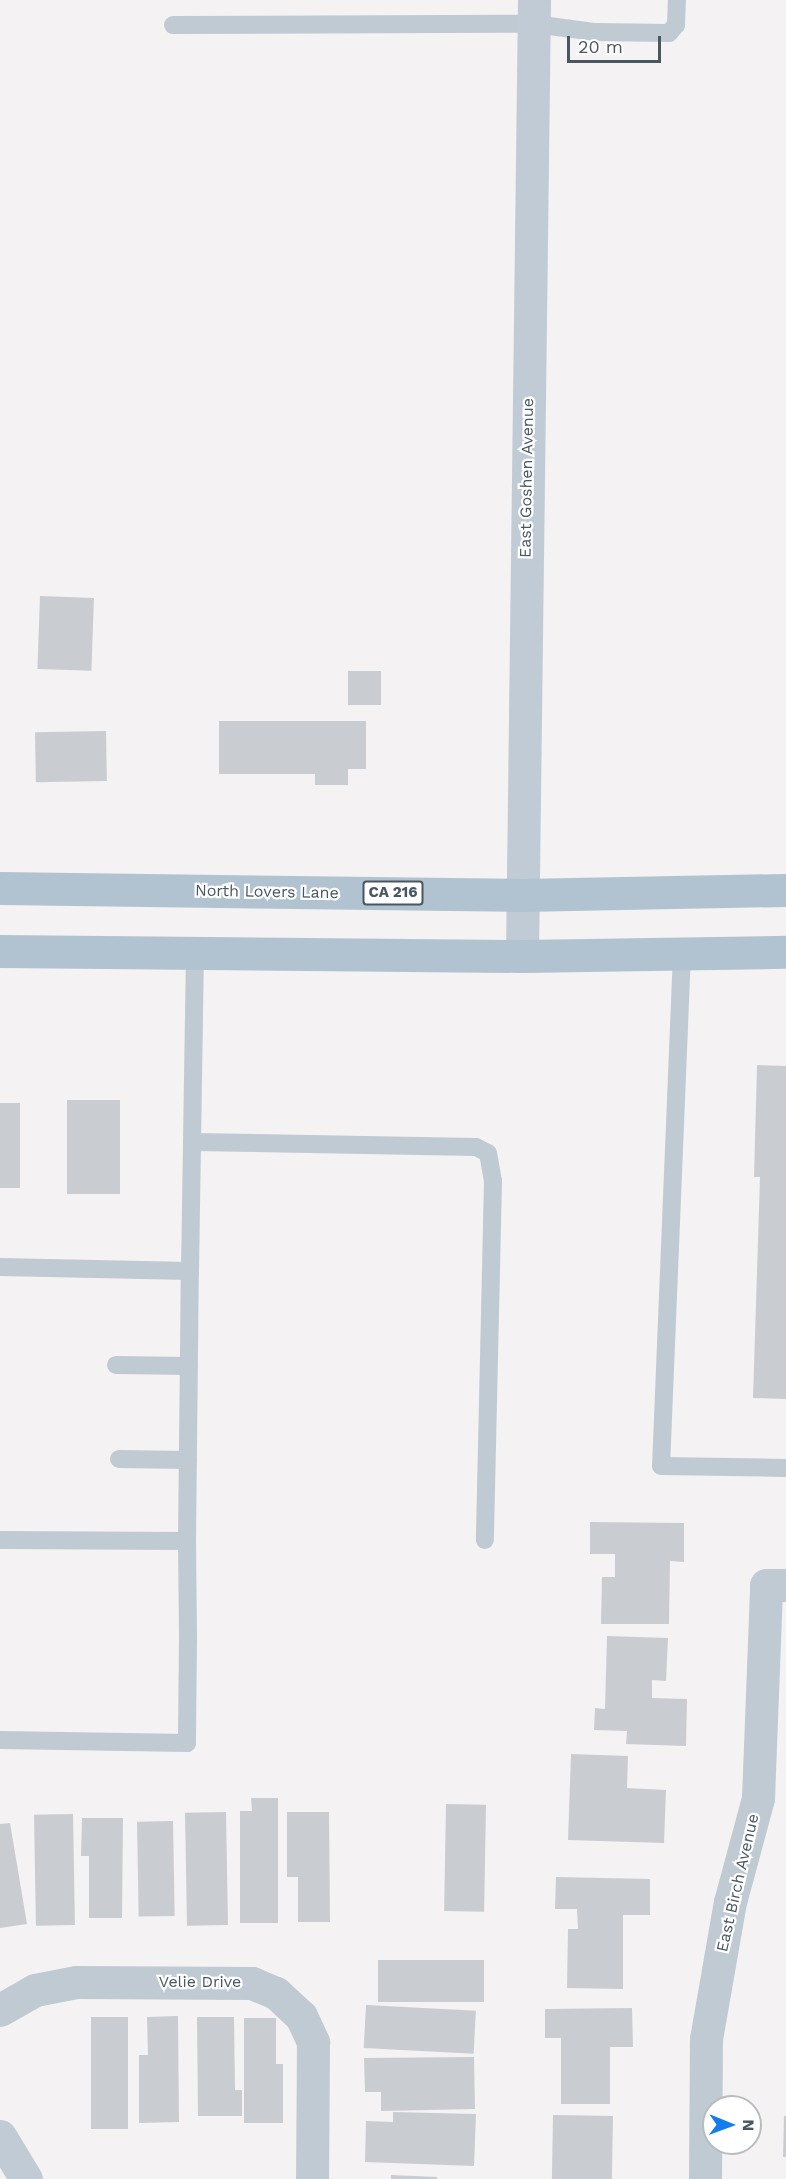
<!DOCTYPE html>
<style>
body{margin:0}
#map{position:relative;width:786px;height:2179px;overflow:hidden;background:#f4f2f2;font-family:"Work Sans",sans-serif}
div>[style]{position:absolute}
.building>*{inset:0;background:#c9cdd2;transform-origin:0 0}
.lane>*{height:18px;margin:-9px;padding:0 9px;transform-origin:9px;border-radius:9px;background:#c0cad2}
.street>*{height:33px;margin:-16.5px;padding:0 16.5px;transform-origin:16.5px;border-radius:16.5px;background:#c0cad2}
.secondary>*{height:33px;margin:-16.5px;padding:0 16.5px;transform-origin:16.5px;border-radius:16.5px;background:#c0cbd6}
.primary>*{height:33px;margin:-16.5px;padding:0 16.5px;transform-origin:16.5px;border-radius:16.5px;background:#b1c3d1}
span{translate:-50% -50%;white-space:nowrap;text-align:center;line-height:1.15;-webkit-text-stroke:4.5px #fff;paint-order:stroke}
.shield-label span{padding:2px 4px;background:#fff;border:2px solid;border-radius:4px;-webkit-text-stroke-width:0}
.shield-label{font-size:15px;color:#495761;font-weight:700}
.street-label{font-size:16px;color:#495761}
.north{position:absolute;left:702px;top:2095px;width:60px;height:60px;box-sizing:border-box;background:#fff;border:2px solid #b6bcc0;border-radius:50%;rotate:91deg;font-size:16px;font-weight:700;line-height:24px;text-align:center;color:#495761}
.north::after{content:'';display:block;margin:auto;width:21px;height:27px;background:#147ded;clip-path:polygon(50% 0,100% 100%,50% 72%,0 100%)}
.scale{position:absolute;left:567px;top:36px;width:94px;height:27px;box-sizing:border-box;border:3px solid #495761;border-top:0;padding-left:8px;font-size:18px;line-height:21px;white-space:nowrap;color:#495761;-webkit-text-stroke:4px #fff;paint-order:stroke}
</style>
<div id="map">
<div class="building">
<i style="left:40px;top:596px;width:54px;height:73px;rotate:2deg"></i>
<i style="left:348px;top:671px;width:33px;height:34px"></i>
<i style="clip-path:polygon(219px 721px,366px 721px,366px 769px,348px 769px,348px 785px,315px 785px,315px 774px,219px 774px)"></i>
<i style="left:106px;top:731px;width:50px;height:71px;rotate:89deg"></i>
<i style="clip-path:polygon(757px 1065px,786px 1066px,786px 1399px,753px 1398px,760px 1177px,754px 1177px)"></i>
<i style="left:67px;top:1100px;width:53px;height:94px"></i>
<i style="left:0;top:1103px;width:20px;height:85px"></i>
<i style="clip-path:polygon(590px 1522px,684px 1523px,684px 1562px,670px 1561px,669px 1624px,601px 1624px,602px 1577px,615px 1577px,615px 1554px,590px 1554px)"></i>
<i style="clip-path:polygon(607px 1636px,668px 1638px,666px 1681px,652px 1680px,652px 1698px,687px 1699px,686px 1746px,626px 1744px,627px 1731px,594px 1730px,595px 1708px,605px 1709px)"></i>
<i style="clip-path:polygon(571px 1754px,628px 1756px,627px 1788px,666px 1790px,664px 1843px,568px 1840px)"></i>
<i style="clip-path:polygon(251px 1798px,278px 1798px,278px 1923px,240px 1923px,240px 1811px,252px 1811px)"></i>
<i style="left:446px;top:1804px;width:40px;height:107px;rotate:1deg"></i>
<i style="left:226px;top:1812px;width:113px;height:41px;rotate:89deg"></i>
<i style="clip-path:polygon(287px 1812px,329px 1812px,330px 1922px,298px 1922px,298px 1877px,287px 1877px)"></i>
<i style="left:73px;top:1814px;width:111px;height:39px;rotate:89deg"></i>
<i style="clip-path:polygon(82px 1818px,123px 1818px,122px 1918px,89px 1918px,89px 1856px,81px 1856px)"></i>
<i style="left:173px;top:1821px;width:95px;height:36px;rotate:89deg"></i>
<i style="clip-path:polygon(10px 1823px,27px 1924px,0 1928px,0 1824px)"></i>
<i style="clip-path:polygon(556px 1877px,650px 1879px,650px 1915px,623px 1915px,623px 1989px,567px 1988px,568px 1929px,578px 1929px,577px 1909px,555px 1909px)"></i>
<i style="left:378px;top:1960px;width:106px;height:42px"></i>
<i style="left:366px;top:2005px;width:110px;height:43px;rotate:3deg"></i>
<i style="clip-path:polygon(632px 2008px,633px 2047px,610px 2047px,610px 2104px,561px 2104px,561px 2038px,545px 2038px,545px 2009px)"></i>
<i style="clip-path:polygon(178px 2016px,179px 2122px,139px 2123px,139px 2055px,148px 2055px,147px 2017px)"></i>
<i style="left:91px;top:2017px;width:37px;height:112px"></i>
<i style="clip-path:polygon(197px 2017px,234px 2017px,235px 2090px,242px 2090px,242px 2116px,198px 2116px)"></i>
<i style="clip-path:polygon(244px 2018px,276px 2018px,276px 2064px,283px 2064px,283px 2123px,244px 2123px)"></i>
<i style="clip-path:polygon(474px 2057px,475px 2109px,381px 2111px,381px 2092px,365px 2092px,364px 2058px)"></i>
<i style="clip-path:polygon(393px 2112px,476px 2114px,474px 2166px,365px 2162px,366px 2121px,393px 2122px)"></i>
<i style="left:553px;top:2115px;width:60px;height:64px;rotate:1deg"></i>
<i style="clip-path:polygon(784px 2116px,786px 2116px,786px 2157px,783px 2157px)"></i>
<i style="clip-path:polygon(391px 2175px,437px 2177px,437px 2179px,391px 2179px)"></i>
</div>
<div class="lane">
<i style="left:173px;top:25px;width:361px;rotate:-0.2deg"></i>
<i style="left:534px;top:24px;width:62px;rotate:7.5deg"></i>
<i style="left:595px;top:32px;width:74px;rotate:0.8deg"></i>
<i style="left:669px;top:33px;width:11px;rotate:-49deg"></i>
<i style="left:676px;top:25px;width:25px;rotate:-88deg"></i>
<i style="left:682px;top:953px;width:513px;rotate:92.34deg"></i>
<i style="left:661px;top:1466px;width:125px;rotate:0.9deg"></i>
<i style="left:192px;top:1142px;width:187px;rotate:-89.1deg"></i>
<i style="left:0;top:1267px;width:190px;rotate:1.2deg"></i>
<i style="left:190px;top:1271px;width:129px;rotate:-89.1deg"></i>
<i style="left:192px;top:1142px;width:284px;rotate:1deg"></i>
<i style="left:476px;top:1147px;width:13px;rotate:27deg"></i>
<i style="left:488px;top:1153px;width:28px;rotate:80deg"></i>
<i style="left:493px;top:1181px;width:359px;rotate:91.3deg"></i>
<i style="left:116px;top:1365px;width:73px;rotate:0.8deg"></i>
<i style="left:119px;top:1459px;width:69px;rotate:0.8deg"></i>
<i style="left:0;top:1540px;width:187px;rotate:0.3deg"></i>
<i style="left:187px;top:1541px;width:98px;rotate:89.4deg"></i>
<i style="left:188px;top:1639px;width:104px;rotate:90.6deg"></i>
<i style="left:187px;top:1743px;width:187px;rotate:-179.1deg"></i>
<i style="left:187px;top:1541px;width:270px;rotate:-89.4deg"></i>
</div>
<div class="street">
<i style="left:0;top:2010px;width:40px;rotate:-29.7deg"></i>
<i style="left:35px;top:1990px;width:42px;rotate:-11deg"></i>
<i style="left:76px;top:1982px;width:176px;rotate:0.3deg"></i>
<i style="left:252px;top:1983px;width:26px;rotate:23deg"></i>
<i style="left:276px;top:1993px;width:34px;rotate:43deg"></i>
<i style="left:301px;top:2016px;width:29px;rotate:65deg"></i>
<i style="left:313px;top:2042px;width:137px;rotate:90.4deg"></i>
<i style="left:705px;top:2179px;width:140px;rotate:-89.6deg"></i>
<i style="left:706px;top:2039px;width:139px;rotate:-80.1deg"></i>
<i style="left:730px;top:1902px;width:108px;rotate:-74.9deg"></i>
<i style="left:758px;top:1798px;width:213px;rotate:-87.8deg"></i>
<i style="left:766px;top:1585px;width:20px"></i>
</div>
<div class="secondary">
<i style="left:522px;top:956px;width:956px;rotate:-89.28deg"></i>
<i style="left:0;top:2136px;width:50px;rotate:58.8deg"></i>
</div>
<div class="primary">
<i style="left:0;top:888px;width:521px;rotate:0.77deg"></i>
<i style="left:521px;top:895px;width:265px;rotate:-1.1deg"></i>
<i style="left:0;top:951px;width:522px;rotate:0.55deg"></i>
<i style="left:522px;top:956px;width:264px;rotate:-0.9deg"></i>
</div>
<div class="shield-label">
<span style="left:393px;top:893px">CA 216</span>
</div>
<div class="street-label">
<span style="left:527px;top:478px;rotate:-89deg">East Goshen Avenue</span>
<span style="left:267px;top:892px;rotate:1deg">North Lovers Lane</span>
<span style="left:738px;top:1883px;rotate:-77deg">East Birch Avenue</span>
<span style="left:200px;top:1982px">Velie Drive</span>
</div>
<div class="north">N</div>
<div class="scale">20 m</div>
</div>
